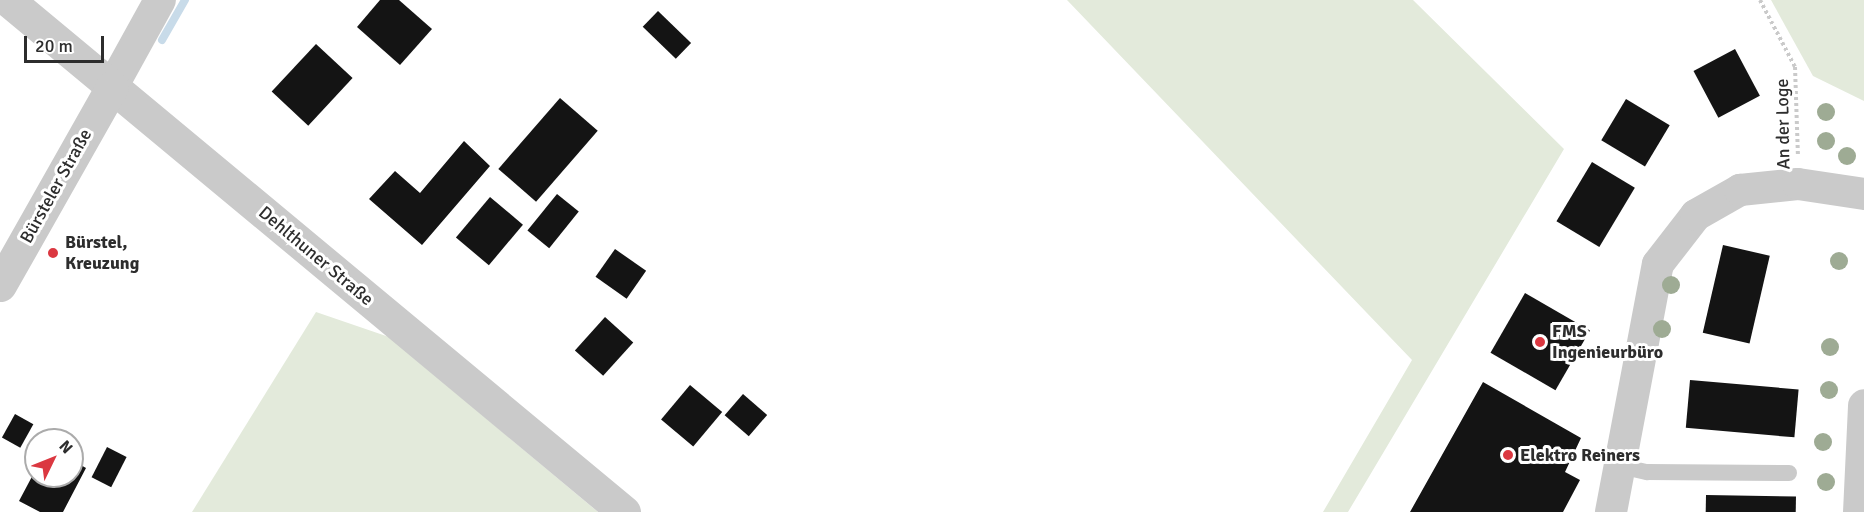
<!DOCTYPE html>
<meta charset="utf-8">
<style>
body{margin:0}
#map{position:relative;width:1864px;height:512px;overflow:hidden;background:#fff;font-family:Signika,sans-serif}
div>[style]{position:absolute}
.green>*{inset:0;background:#e3eadb}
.stream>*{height:8px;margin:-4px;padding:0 4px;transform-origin:4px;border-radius:4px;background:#c8dbe9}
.building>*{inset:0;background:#141414;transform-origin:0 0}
.path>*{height:4px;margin-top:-2px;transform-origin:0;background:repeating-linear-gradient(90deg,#cacaca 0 3px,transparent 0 6px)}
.service>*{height:16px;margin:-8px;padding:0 8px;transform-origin:8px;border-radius:8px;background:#cacaca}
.minor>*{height:32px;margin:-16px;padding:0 16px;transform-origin:16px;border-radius:16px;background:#cacaca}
.tertiary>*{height:33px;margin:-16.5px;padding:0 16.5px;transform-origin:16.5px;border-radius:16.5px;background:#cacaca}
.trees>*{width:18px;height:18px;margin:-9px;border-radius:50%;background:#9eab94}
.dots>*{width:16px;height:16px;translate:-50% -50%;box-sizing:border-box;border:3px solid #fff;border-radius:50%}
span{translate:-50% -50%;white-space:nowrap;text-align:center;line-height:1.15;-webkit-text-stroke:6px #fff;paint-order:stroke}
.street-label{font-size:18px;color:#2d2d2d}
.poi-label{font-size:18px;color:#2d2d2d;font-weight:700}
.left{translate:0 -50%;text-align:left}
.north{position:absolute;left:24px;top:428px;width:60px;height:60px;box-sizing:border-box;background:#fff;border:2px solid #ababab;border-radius:50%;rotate:47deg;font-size:16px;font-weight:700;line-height:24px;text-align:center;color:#2d2d2d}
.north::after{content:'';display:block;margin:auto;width:21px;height:27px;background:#db3841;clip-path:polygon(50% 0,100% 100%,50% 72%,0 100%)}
.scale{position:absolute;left:24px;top:36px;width:80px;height:27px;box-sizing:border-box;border:3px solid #2d2d2d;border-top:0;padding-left:8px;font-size:18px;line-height:21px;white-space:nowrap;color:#2d2d2d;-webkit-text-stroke:4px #fff;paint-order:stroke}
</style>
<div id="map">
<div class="green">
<i style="clip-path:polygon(1067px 0,1413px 0,1564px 149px,1348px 512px,1323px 512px,1412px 360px)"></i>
<i style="clip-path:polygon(1771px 0,1864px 0,1864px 101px,1813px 76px)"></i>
<i style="clip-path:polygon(316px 312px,389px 337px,598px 512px,192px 512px)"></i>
</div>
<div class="stream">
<i style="left:162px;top:40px;width:46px;rotate:-60.1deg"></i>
</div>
<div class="building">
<i style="clip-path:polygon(380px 0,399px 0,432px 29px,400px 65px,357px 27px)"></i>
<i style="left:658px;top:11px;width:46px;height:22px;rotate:44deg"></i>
<i style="left:316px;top:44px;width:50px;height:65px;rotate:43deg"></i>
<i style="left:1735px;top:49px;width:53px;height:47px;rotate:62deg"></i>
<i style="left:560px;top:98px;width:50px;height:94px;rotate:41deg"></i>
<i style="left:1626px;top:99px;width:51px;height:48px;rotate:31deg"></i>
<i style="clip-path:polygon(464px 141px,490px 166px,422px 245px,369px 199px,395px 171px,420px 193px)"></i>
<i style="left:1592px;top:162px;width:50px;height:69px;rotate:31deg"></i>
<i style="left:557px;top:194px;width:28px;height:47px;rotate:39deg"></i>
<i style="left:490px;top:197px;width:43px;height:53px;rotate:40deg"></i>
<i style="left:1723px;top:245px;width:48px;height:90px;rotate:13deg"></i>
<i style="left:615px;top:249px;width:38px;height:34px;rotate:35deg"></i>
<i style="left:1525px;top:293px;width:75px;height:69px;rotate:30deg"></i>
<i style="left:605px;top:317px;width:38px;height:45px;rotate:42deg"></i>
<i style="left:1690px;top:380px;width:109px;height:48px;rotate:5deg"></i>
<i style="clip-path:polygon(1483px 382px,1581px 438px,1565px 472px,1580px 480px,1563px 512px,1410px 512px)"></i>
<i style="left:690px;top:385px;width:42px;height:45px;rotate:40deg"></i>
<i style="left:743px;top:394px;width:32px;height:28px;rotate:41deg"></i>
<i style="left:15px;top:414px;width:21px;height:27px;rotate:29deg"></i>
<i style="left:107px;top:447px;width:22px;height:34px;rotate:27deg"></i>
<i style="clip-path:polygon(72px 460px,86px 468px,63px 512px,40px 512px,19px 501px,36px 469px,36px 476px,72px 476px)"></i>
<i style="left:1706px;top:495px;width:90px;height:17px;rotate:1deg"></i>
</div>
<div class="path">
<i style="left:1760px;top:0;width:76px;rotate:62.4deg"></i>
<i style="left:1795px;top:67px;width:89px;rotate:88.1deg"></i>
</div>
<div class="service">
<i style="left:1620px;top:466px;width:28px;rotate:13deg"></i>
<i style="left:1647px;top:472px;width:142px;rotate:0.4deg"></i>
</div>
<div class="minor">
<i style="left:112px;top:87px;width:99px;rotate:-61.1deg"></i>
<i style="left:1611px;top:512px;width:252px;rotate:-79.3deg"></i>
<i style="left:1658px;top:264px;width:62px;rotate:-52.2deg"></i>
<i style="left:1696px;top:215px;width:51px;rotate:-29.6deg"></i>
<i style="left:1740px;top:190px;width:58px;rotate:-5.9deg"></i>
<i style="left:1798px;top:184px;width:67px;rotate:8.6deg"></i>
</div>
<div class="tertiary">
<i style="left:8px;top:0;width:801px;rotate:39.73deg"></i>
<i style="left:0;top:285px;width:227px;rotate:-60.5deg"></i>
<i style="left:1859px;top:512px;width:107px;rotate:-87.3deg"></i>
</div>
<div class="trees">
<i style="left:1826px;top:112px"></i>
<i style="left:1826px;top:141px"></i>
<i style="left:1847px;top:156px"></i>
<i style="left:1839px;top:261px"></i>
<i style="left:1671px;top:285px"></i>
<i style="left:1662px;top:329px"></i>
<i style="left:1830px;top:347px"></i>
<i style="left:1829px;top:390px"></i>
<i style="left:1823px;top:442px"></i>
<i style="left:1826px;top:482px"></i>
</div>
<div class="dots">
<i style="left:53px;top:253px;background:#db3841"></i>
<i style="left:1540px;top:342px;background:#db3841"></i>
<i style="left:1508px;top:455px;background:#db3841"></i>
</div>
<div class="street-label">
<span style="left:1783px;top:124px;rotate:-91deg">An der Loge</span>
<span style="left:56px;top:186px;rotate:-61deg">Bürsteler Straße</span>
<span style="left:316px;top:256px;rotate:40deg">Dehlthuner Straße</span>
</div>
<div class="poi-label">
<span class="left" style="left:65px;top:253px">Bürstel,<br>Kreuzung</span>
<span class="left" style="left:1552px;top:342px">FMS<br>Ingenieurbüro</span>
<span class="left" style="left:1520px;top:455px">Elektro Reiners</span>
</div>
<div class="north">N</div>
<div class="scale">20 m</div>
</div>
